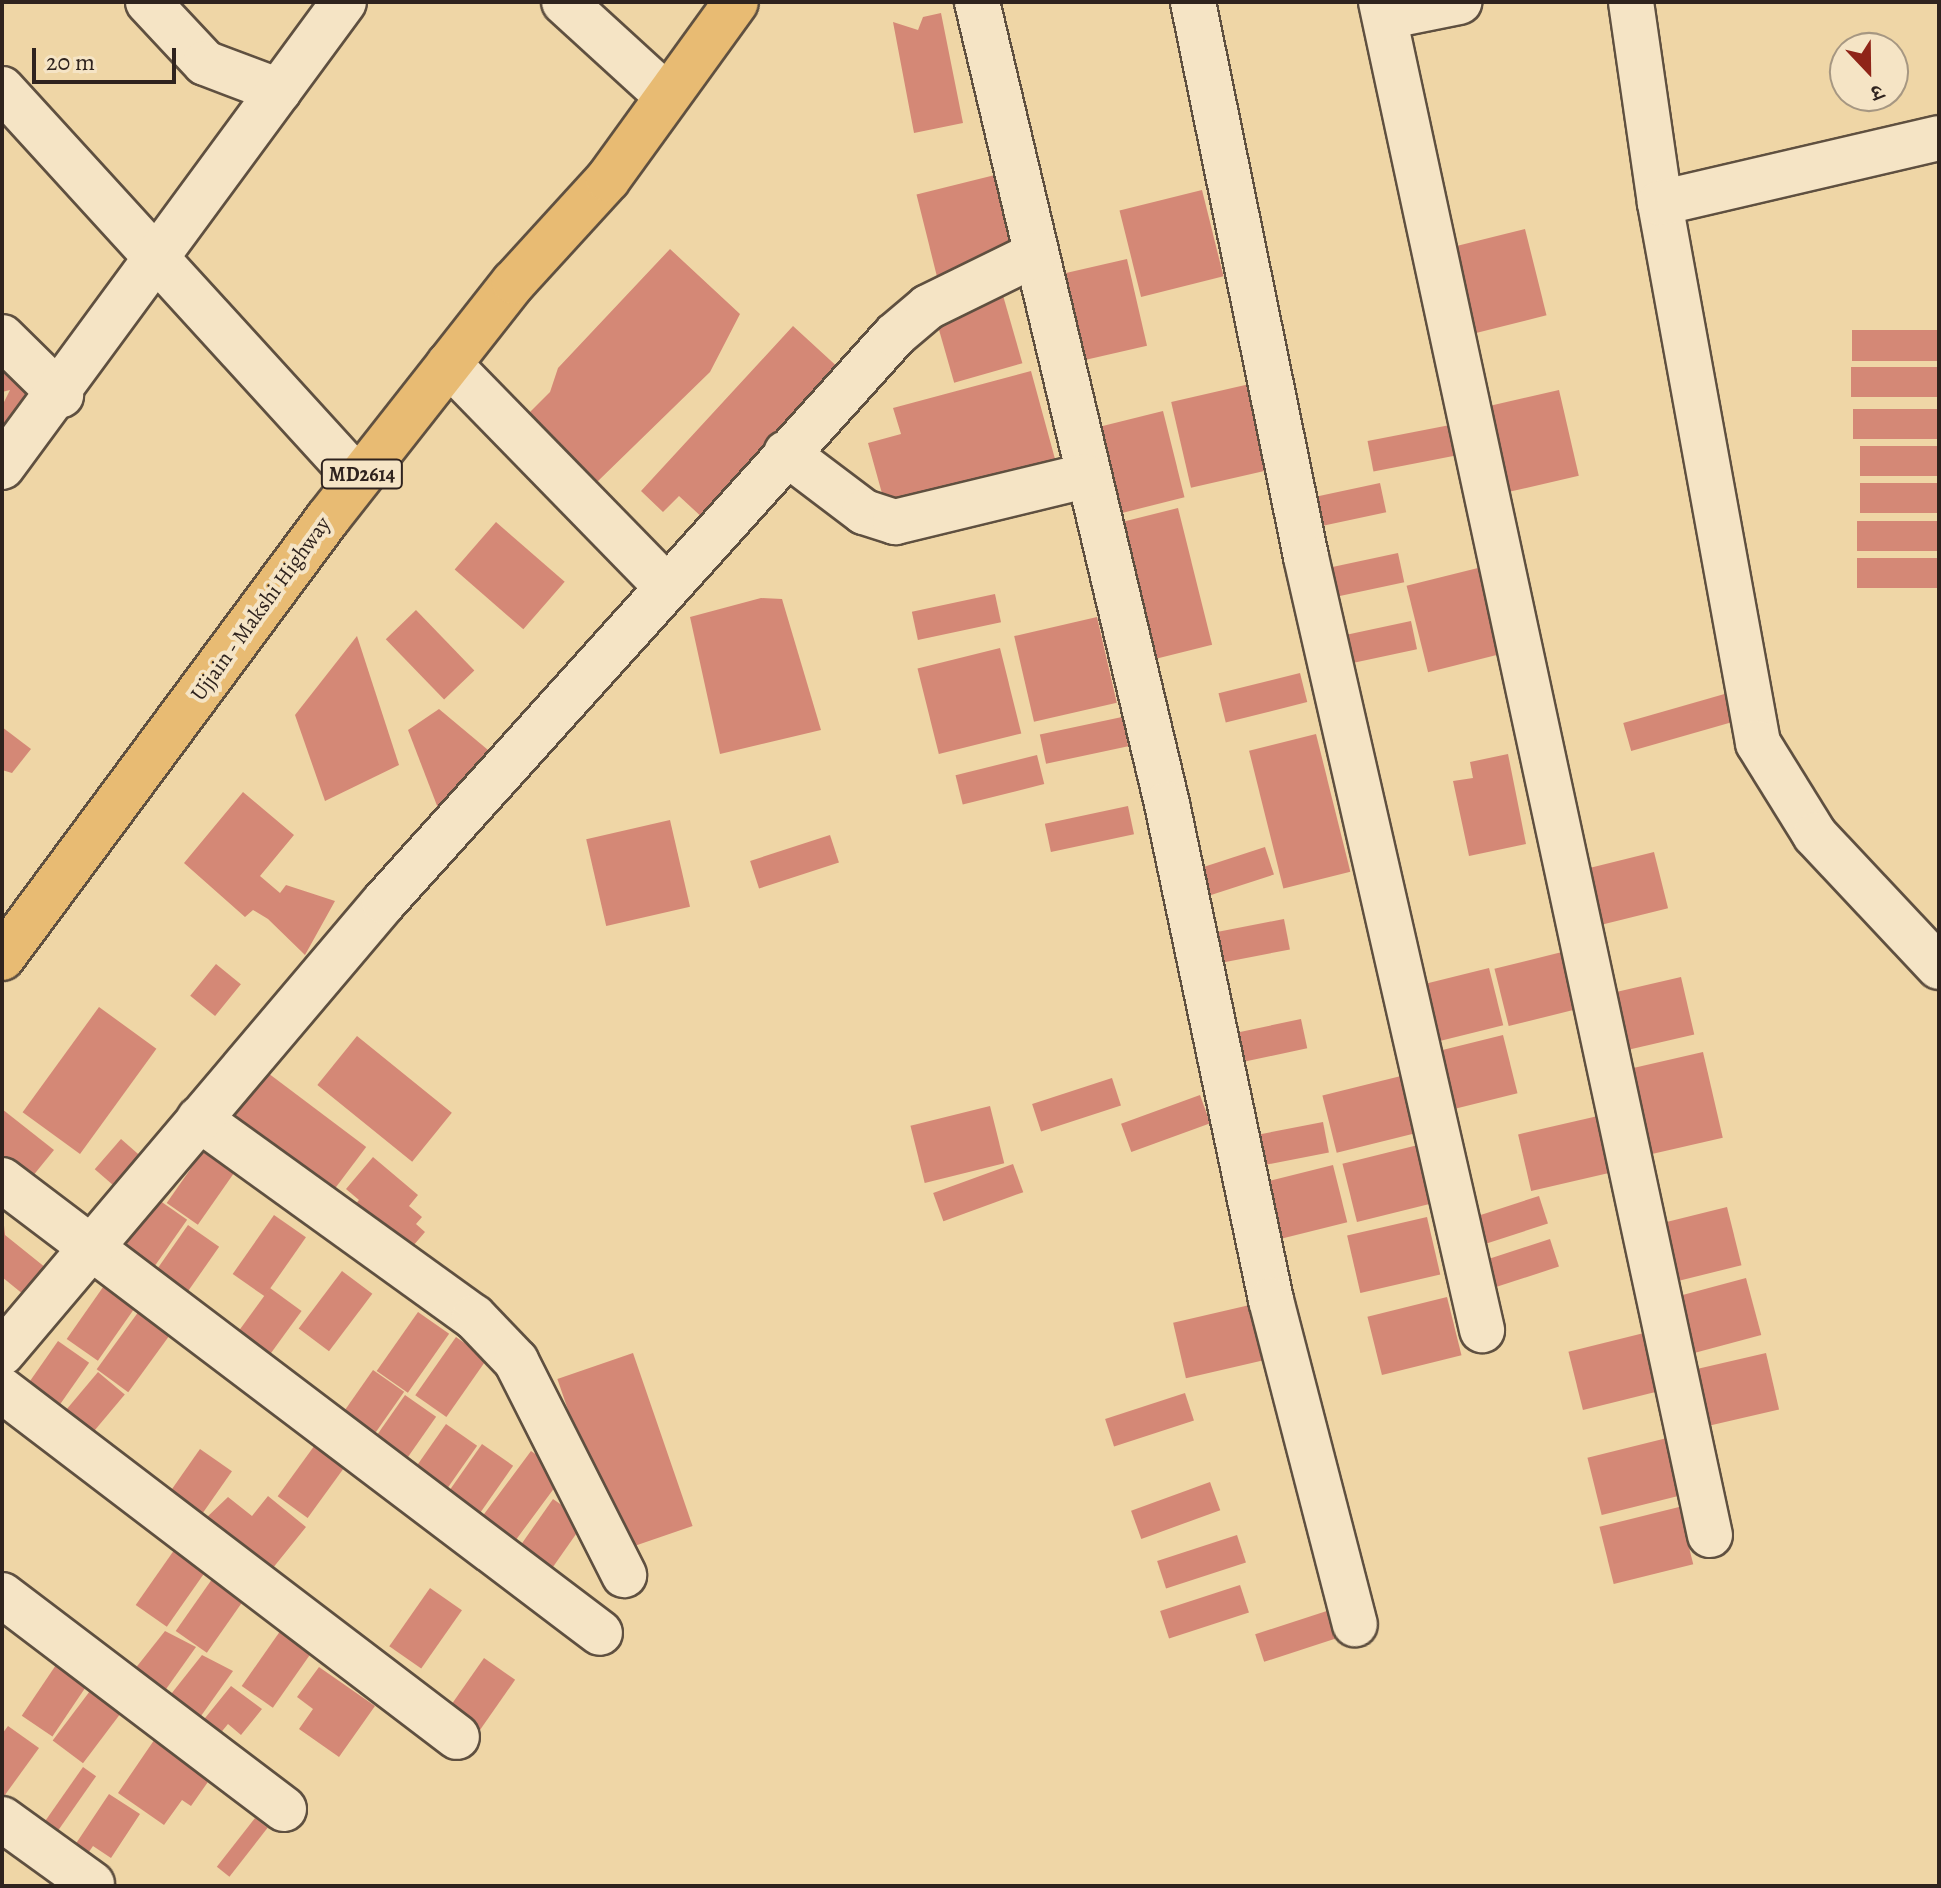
<!DOCTYPE html>
<meta charset="utf-8">
<style>
body{margin:0}
#map{position:relative;width:1941px;height:1888px;overflow:hidden;background:#efd6a6;font-family:Alegreya,"Noto Serif Devanagari",serif}
div>[style]{position:absolute}
.building>*{inset:0;background:#d48876;transform-origin:0 0}
.roads{filter:drop-shadow(2px 0 #5f5040) drop-shadow(-2px 0 #5f5040) drop-shadow(0 2px #5f5040) drop-shadow(0 -2px #5f5040)}
.minor>*{height:44px;margin:-22px;padding:0 22px;transform-origin:22px;border-radius:22px;background:#f5e4c5}
.major>*{height:44px;margin:-22px;padding:0 22px;transform-origin:22px;border-radius:22px;background:#e8bb73}
span{translate:-50% -50%;white-space:nowrap;text-align:center;line-height:1.15;-webkit-text-stroke:8px #f5e4c5;paint-order:stroke}
.shield-label span{padding:2px 6px;background:#f5e4c5;border:2px solid;border-radius:6px;-webkit-text-stroke-width:0}
.shield-label{font-size:20px;color:#2f231e;font-weight:700}
.street-label{font-size:22px;color:#2f231e}
.frame{position:absolute;inset:0;border:4px solid #2f231e;pointer-events:none}
.north{position:absolute;left:1829px;top:32px;width:80px;height:80px;box-sizing:border-box;background:#f5e4c5;border:2px solid #a69782;border-radius:50%;rotate:158deg;font-size:22px;font-weight:700;line-height:32px;text-align:center;color:#2f231e}
.north::after{content:'';display:block;margin:auto;width:28px;height:36px;background:#8f2418;clip-path:polygon(50% 0,100% 100%,50% 72%,0 100%)}
.scale{position:absolute;left:32px;top:48px;width:144px;height:36px;box-sizing:border-box;border:4px solid #2f231e;border-top:0;padding-left:10px;font-size:24px;line-height:28px;white-space:nowrap;color:#2f231e;-webkit-text-stroke:6px #f5e4c5;paint-order:stroke}
</style>
<div id="map">
<div class="building">
<i style="clip-path:polygon(941px 13px,963px 123px,914px 133px,893px 22px,918px 30px,923px 17px)"></i>
<i style="left:999px;top:174px;width:89px;height:85px;rotate:76deg"></i>
<i style="left:1202px;top:190px;width:89px;height:85px;rotate:76deg"></i>
<i style="left:1525px;top:229px;width:89px;height:85px;rotate:76deg"></i>
<i style="clip-path:polygon(670px 249px,740px 314px,710px 372px,597px 482px,529px 413px,550px 392px,558px 368px)"></i>
<i style="left:1127px;top:259px;width:89px;height:85px;rotate:77deg"></i>
<i style="left:1002px;top:292px;width:74px;height:71px;rotate:74deg"></i>
<i style="clip-path:polygon(793px 326px,842px 371px,705px 520px,679px 496px,663px 512px,641px 491px)"></i>
<i style="left:1939px;top:330px;width:31px;height:87px;rotate:90deg"></i>
<i style="left:1939px;top:367px;width:30px;height:88px;rotate:90deg"></i>
<i style="clip-path:polygon(4px 370px,38px 399px,2px 441px,2px 406px,10px 390px,2px 392px)"></i>
<i style="clip-path:polygon(1031px 371px,1058px 470px,888px 515px,868px 443px,901px 434px,893px 408px)"></i>
<i style="left:1254px;top:383px;width:88px;height:85px;rotate:77deg"></i>
<i style="left:1559px;top:390px;width:88px;height:85px;rotate:77deg"></i>
<i style="left:1939px;top:409px;width:30px;height:86px;rotate:90deg"></i>
<i style="left:1163px;top:411px;width:89px;height:85px;rotate:76deg"></i>
<i style="left:1450px;top:425px;width:31px;height:84px;rotate:79deg"></i>
<i style="left:1939px;top:446px;width:30px;height:79px;rotate:90deg"></i>
<i style="left:1380px;top:483px;width:30px;height:85px;rotate:78deg"></i>
<i style="left:1939px;top:483px;width:30px;height:79px;rotate:90deg"></i>
<i style="left:1178px;top:508px;width:141px;height:68px;rotate:76deg"></i>
<i style="left:1939px;top:521px;width:30px;height:82px;rotate:90deg"></i>
<i style="left:496px;top:522px;width:91px;height:63px;rotate:41deg"></i>
<i style="left:1398px;top:553px;width:30px;height:85px;rotate:78deg"></i>
<i style="left:1939px;top:558px;width:30px;height:82px;rotate:90deg"></i>
<i style="left:1490px;top:565px;width:89px;height:86px;rotate:76deg"></i>
<i style="left:995px;top:594px;width:29px;height:85px;rotate:78deg"></i>
<i style="clip-path:polygon(761px 598px,782px 599px,821px 730px,720px 754px,690px 617px)"></i>
<i style="left:416px;top:610px;width:84px;height:42px;rotate:46deg"></i>
<i style="left:1097px;top:617px;width:88px;height:85px;rotate:77deg"></i>
<i style="left:1411px;top:621px;width:29px;height:85px;rotate:78deg"></i>
<i style="clip-path:polygon(357px 636px,399px 765px,325px 801px,295px 715px)"></i>
<i style="left:1000px;top:648px;width:88px;height:85px;rotate:76deg"></i>
<i style="left:1300px;top:673px;width:30px;height:84px;rotate:76deg"></i>
<i style="left:1728px;top:693px;width:29px;height:109px;rotate:74deg"></i>
<i style="clip-path:polygon(439px 709px,494px 755px,441px 816px,408px 730px)"></i>
<i style="left:1122px;top:717px;width:30px;height:84px;rotate:78deg"></i>
<i style="clip-path:polygon(2px 727px,31px 749px,12px 773px,2px 770px)"></i>
<i style="left:1316px;top:734px;width:142px;height:69px;rotate:76deg"></i>
<i style="clip-path:polygon(1508px 754px,1526px 844px,1469px 856px,1453px 781px,1473px 778px,1470px 762px)"></i>
<i style="left:1037px;top:755px;width:30px;height:84px;rotate:76deg"></i>
<i style="clip-path:polygon(243px 792px,294px 835px,260px 876px,280px 893px,286px 885px,335px 901px,305px 955px,268px 919px,253px 910px,245px 917px,184px 863px)"></i>
<i style="left:1128px;top:806px;width:29px;height:85px;rotate:78deg"></i>
<i style="left:670px;top:820px;width:89px;height:86px;rotate:77deg"></i>
<i style="left:830px;top:835px;width:29px;height:84px;rotate:72deg"></i>
<i style="left:1265px;top:847px;width:29px;height:84px;rotate:72deg"></i>
<i style="left:1654px;top:852px;width:58px;height:81px;rotate:76deg"></i>
<i style="left:1284px;top:919px;width:31px;height:84px;rotate:79deg"></i>
<i style="left:1574px;top:949px;width:59px;height:82px;rotate:76deg"></i>
<i style="left:216px;top:964px;width:32px;height:41px;rotate:39deg"></i>
<i style="left:1489px;top:968px;width:59px;height:81px;rotate:76deg"></i>
<i style="left:1681px;top:977px;width:59px;height:82px;rotate:77deg"></i>
<i style="left:99px;top:1007px;width:71px;height:130px;rotate:36deg"></i>
<i style="left:1301px;top:1019px;width:30px;height:84px;rotate:78deg"></i>
<i style="left:1503px;top:1035px;width:60px;height:82px;rotate:76deg"></i>
<i style="left:357px;top:1036px;width:122px;height:63px;rotate:39deg"></i>
<i style="left:1703px;top:1052px;width:88px;height:85px;rotate:77deg"></i>
<i style="left:256px;top:1064px;width:138px;height:66px;rotate:37deg"></i>
<i style="left:1401px;top:1076px;width:59px;height:81px;rotate:76deg"></i>
<i style="left:1112px;top:1078px;width:29px;height:84px;rotate:72deg"></i>
<i style="left:1200px;top:1095px;width:30px;height:84px;rotate:70deg"></i>
<i style="left:990px;top:1106px;width:59px;height:82px;rotate:76deg"></i>
<i style="clip-path:polygon(2px 1109px,54px 1150px,23px 1188px,2px 1172px)"></i>
<i style="left:1598px;top:1116px;width:58px;height:82px;rotate:77deg"></i>
<i style="left:1323px;top:1122px;width:31px;height:85px;rotate:79deg"></i>
<i style="left:121px;top:1139px;width:33px;height:40px;rotate:41deg"></i>
<i style="left:208px;top:1144px;width:38px;height:72px;rotate:35deg"></i>
<i style="left:1422px;top:1144px;width:60px;height:82px;rotate:76deg"></i>
<i style="clip-path:polygon(373px 1157px,418px 1195px,409px 1206px,422px 1217px,416px 1224px,425px 1232px,400px 1261px,346px 1216px,359px 1200px,346px 1189px)"></i>
<i style="left:1013px;top:1164px;width:30px;height:85px;rotate:70deg"></i>
<i style="left:1333px;top:1165px;width:59px;height:82px;rotate:76deg"></i>
<i style="left:1539px;top:1196px;width:29px;height:84px;rotate:72deg"></i>
<i style="left:156px;top:1198px;width:38px;height:72px;rotate:35deg"></i>
<i style="clip-path:polygon(2px 1206px,5px 1235px,51px 1272px,29px 1299px,2px 1277px)"></i>
<i style="left:1727px;top:1207px;width:60px;height:82px;rotate:76deg"></i>
<i style="left:274px;top:1215px;width:39px;height:72px;rotate:35deg"></i>
<i style="left:1427px;top:1217px;width:59px;height:82px;rotate:77deg"></i>
<i style="left:188px;top:1225px;width:38px;height:72px;rotate:35deg"></i>
<i style="left:1550px;top:1239px;width:29px;height:84px;rotate:72deg"></i>
<i style="left:342px;top:1271px;width:38px;height:72px;rotate:37deg"></i>
<i style="left:1746px;top:1278px;width:59px;height:81px;rotate:75deg"></i>
<i style="left:108px;top:1280px;width:38px;height:72px;rotate:35deg"></i>
<i style="left:270px;top:1288px;width:39px;height:72px;rotate:36deg"></i>
<i style="left:1447px;top:1297px;width:60px;height:82px;rotate:76deg"></i>
<i style="left:1254px;top:1304px;width:57px;height:83px;rotate:77deg"></i>
<i style="left:139px;top:1311px;width:39px;height:72px;rotate:36deg"></i>
<i style="left:418px;top:1312px;width:38px;height:72px;rotate:35deg"></i>
<i style="left:1648px;top:1332px;width:60px;height:82px;rotate:76deg"></i>
<i style="left:456px;top:1337px;width:38px;height:71px;rotate:35deg"></i>
<i style="left:58px;top:1341px;width:38px;height:71px;rotate:35deg"></i>
<i style="left:633px;top:1353px;width:183px;height:80px;rotate:71deg"></i>
<i style="left:1766px;top:1353px;width:58px;height:82px;rotate:77deg"></i>
<i style="left:373px;top:1370px;width:38px;height:72px;rotate:35deg"></i>
<i style="left:98px;top:1372px;width:35px;height:69px;rotate:40deg"></i>
<i style="left:1185px;top:1393px;width:29px;height:84px;rotate:72deg"></i>
<i style="left:405px;top:1395px;width:38px;height:72px;rotate:35deg"></i>
<i style="left:446px;top:1424px;width:38px;height:71px;rotate:35deg"></i>
<i style="left:320px;top:1438px;width:37px;height:72px;rotate:36deg"></i>
<i style="left:1667px;top:1438px;width:59px;height:82px;rotate:76deg"></i>
<i style="left:482px;top:1444px;width:38px;height:72px;rotate:35deg"></i>
<i style="left:200px;top:1449px;width:39px;height:71px;rotate:35deg"></i>
<i style="clip-path:polygon(531px 1451px,550px 1464px,549px 1475px,558px 1483px,504px 1556px,470px 1533px)"></i>
<i style="left:1210px;top:1482px;width:30px;height:84px;rotate:70deg"></i>
<i style="clip-path:polygon(268px 1496px,306px 1527px,264px 1579px,204px 1520px,228px 1497px,252px 1516px)"></i>
<i style="left:553px;top:1499px;width:39px;height:72px;rotate:35deg"></i>
<i style="left:1679px;top:1507px;width:59px;height:82px;rotate:76deg"></i>
<i style="left:1237px;top:1535px;width:29px;height:84px;rotate:72deg"></i>
<i style="left:177px;top:1546px;width:38px;height:72px;rotate:35deg"></i>
<i style="left:217px;top:1572px;width:38px;height:72px;rotate:35deg"></i>
<i style="left:1240px;top:1585px;width:29px;height:84px;rotate:72deg"></i>
<i style="left:430px;top:1588px;width:39px;height:71px;rotate:35deg"></i>
<i style="left:1336px;top:1608px;width:29px;height:85px;rotate:72deg"></i>
<i style="left:283px;top:1627px;width:38px;height:72px;rotate:35deg"></i>
<i style="clip-path:polygon(165px 1631px,196px 1647px,154px 1706px,123px 1684px)"></i>
<i style="clip-path:polygon(202px 1655px,233px 1671px,191px 1730px,160px 1708px)"></i>
<i style="left:62px;top:1656px;width:37px;height:72px;rotate:34deg"></i>
<i style="left:484px;top:1658px;width:38px;height:71px;rotate:35deg"></i>
<i style="clip-path:polygon(319px 1667px,375px 1706px,339px 1757px,299px 1729px,313px 1709px,297px 1697px)"></i>
<i style="left:96px;top:1683px;width:38px;height:72px;rotate:37deg"></i>
<i style="clip-path:polygon(231px 1686px,262px 1709px,241px 1735px,228px 1724px,213px 1742px,197px 1728px)"></i>
<i style="clip-path:polygon(8px 1726px,39px 1748px,2px 1799px,2px 1734px)"></i>
<i style="clip-path:polygon(161px 1730px,210px 1779px,191px 1806px,182px 1800px,164px 1825px,118px 1793px)"></i>
<i style="left:83px;top:1767px;width:16px;height:83px;rotate:35deg"></i>
<i style="clip-path:polygon(109px 1794px,140px 1814px,111px 1858px,93px 1846px,82px 1862px,69px 1854px)"></i>
<i style="left:255px;top:1818px;width:16px;height:62px;rotate:38deg"></i>
</div>
<div class="roads">
<div class="minor">
<i style="left:148px;top:2px;width:83px;rotate:46.9deg"></i>
<i style="left:205px;top:63px;width:79px;rotate:20.7deg"></i>
<i style="left:564px;top:2px;width:138px;rotate:42.4deg"></i>
<i style="left:977px;top:2px;width:824px;rotate:76.67deg"></i>
<i style="left:1167px;top:804px;width:507px;rotate:78.16deg"></i>
<i style="left:1271px;top:1300px;width:335px;rotate:75.5deg"></i>
<i style="left:1193px;top:2px;width:566px;rotate:78.49deg"></i>
<i style="left:1306px;top:557px;width:793px;rotate:77.17deg"></i>
<i style="left:1381px;top:2px;width:1568px;rotate:77.89deg"></i>
<i style="left:1631px;top:2px;width:203px;rotate:81.8deg"></i>
<i style="left:1660px;top:203px;width:549px;rotate:79.71deg"></i>
<i style="left:1758px;top:743px;width:108px;rotate:58.2deg"></i>
<i style="left:1815px;top:835px;width:181px;rotate:46.8deg"></i>
<i style="left:1385px;top:17px;width:76px;rotate:-11.5deg"></i>
<i style="left:2px;top:89px;width:528px;rotate:47.61deg"></i>
<i style="left:1660px;top:203px;width:286px;rotate:-13.1deg"></i>
<i style="left:2px;top:337px;width:83px;rotate:44.5deg"></i>
<i style="left:449px;top:364px;width:309px;rotate:45.7deg"></i>
<i style="left:786px;top:453px;width:98px;rotate:37.1deg"></i>
<i style="left:864px;top:512px;width:33px;rotate:18deg"></i>
<i style="left:895px;top:522px;width:195px;rotate:-13.6deg"></i>
<i style="left:2px;top:467px;width:577px;rotate:-53.67deg"></i>
<i style="left:199px;top:1119px;width:339px;rotate:35.8deg"></i>
<i style="left:474px;top:1317px;width:61px;rotate:46.3deg"></i>
<i style="left:516px;top:1361px;width:240px;rotate:63.2deg"></i>
<i style="left:2px;top:1180px;width:750px;rotate:37.14deg"></i>
<i style="left:2px;top:1353px;width:591px;rotate:-49.74deg"></i>
<i style="left:384px;top:902px;width:763px;rotate:-47.97deg"></i>
<i style="left:895px;top:335px;width:43px;rotate:-40.3deg"></i>
<i style="left:928px;top:307px;width:118px;rotate:-26.1deg"></i>
<i style="left:2px;top:1390px;width:572px;rotate:37.33deg"></i>
<i style="left:2px;top:1595px;width:354px;rotate:37.2deg"></i>
<i style="left:2px;top:1819px;width:111px;rotate:35.8deg"></i>
</div>
<div class="major">
<i style="left:2px;top:958px;width:548px;rotate:-53.46deg"></i>
<i style="left:328px;top:518px;width:300px;rotate:-51.8deg"></i>
<i style="left:514px;top:282px;width:139px;rotate:-47.6deg"></i>
<i style="left:608px;top:179px;width:218px;rotate:-54.1deg"></i>
</div>
</div>
<div class="shield-label">
<span style="left:362px;top:474px">MD2614</span>
</div>
<div class="street-label">
<span style="left:261px;top:609px;rotate:-54deg">Ujjain - Makshi Highway</span>
</div>
<div class="frame"></div>
<div class="north">उ</div>
<div class="scale">20 m</div>
</div>
